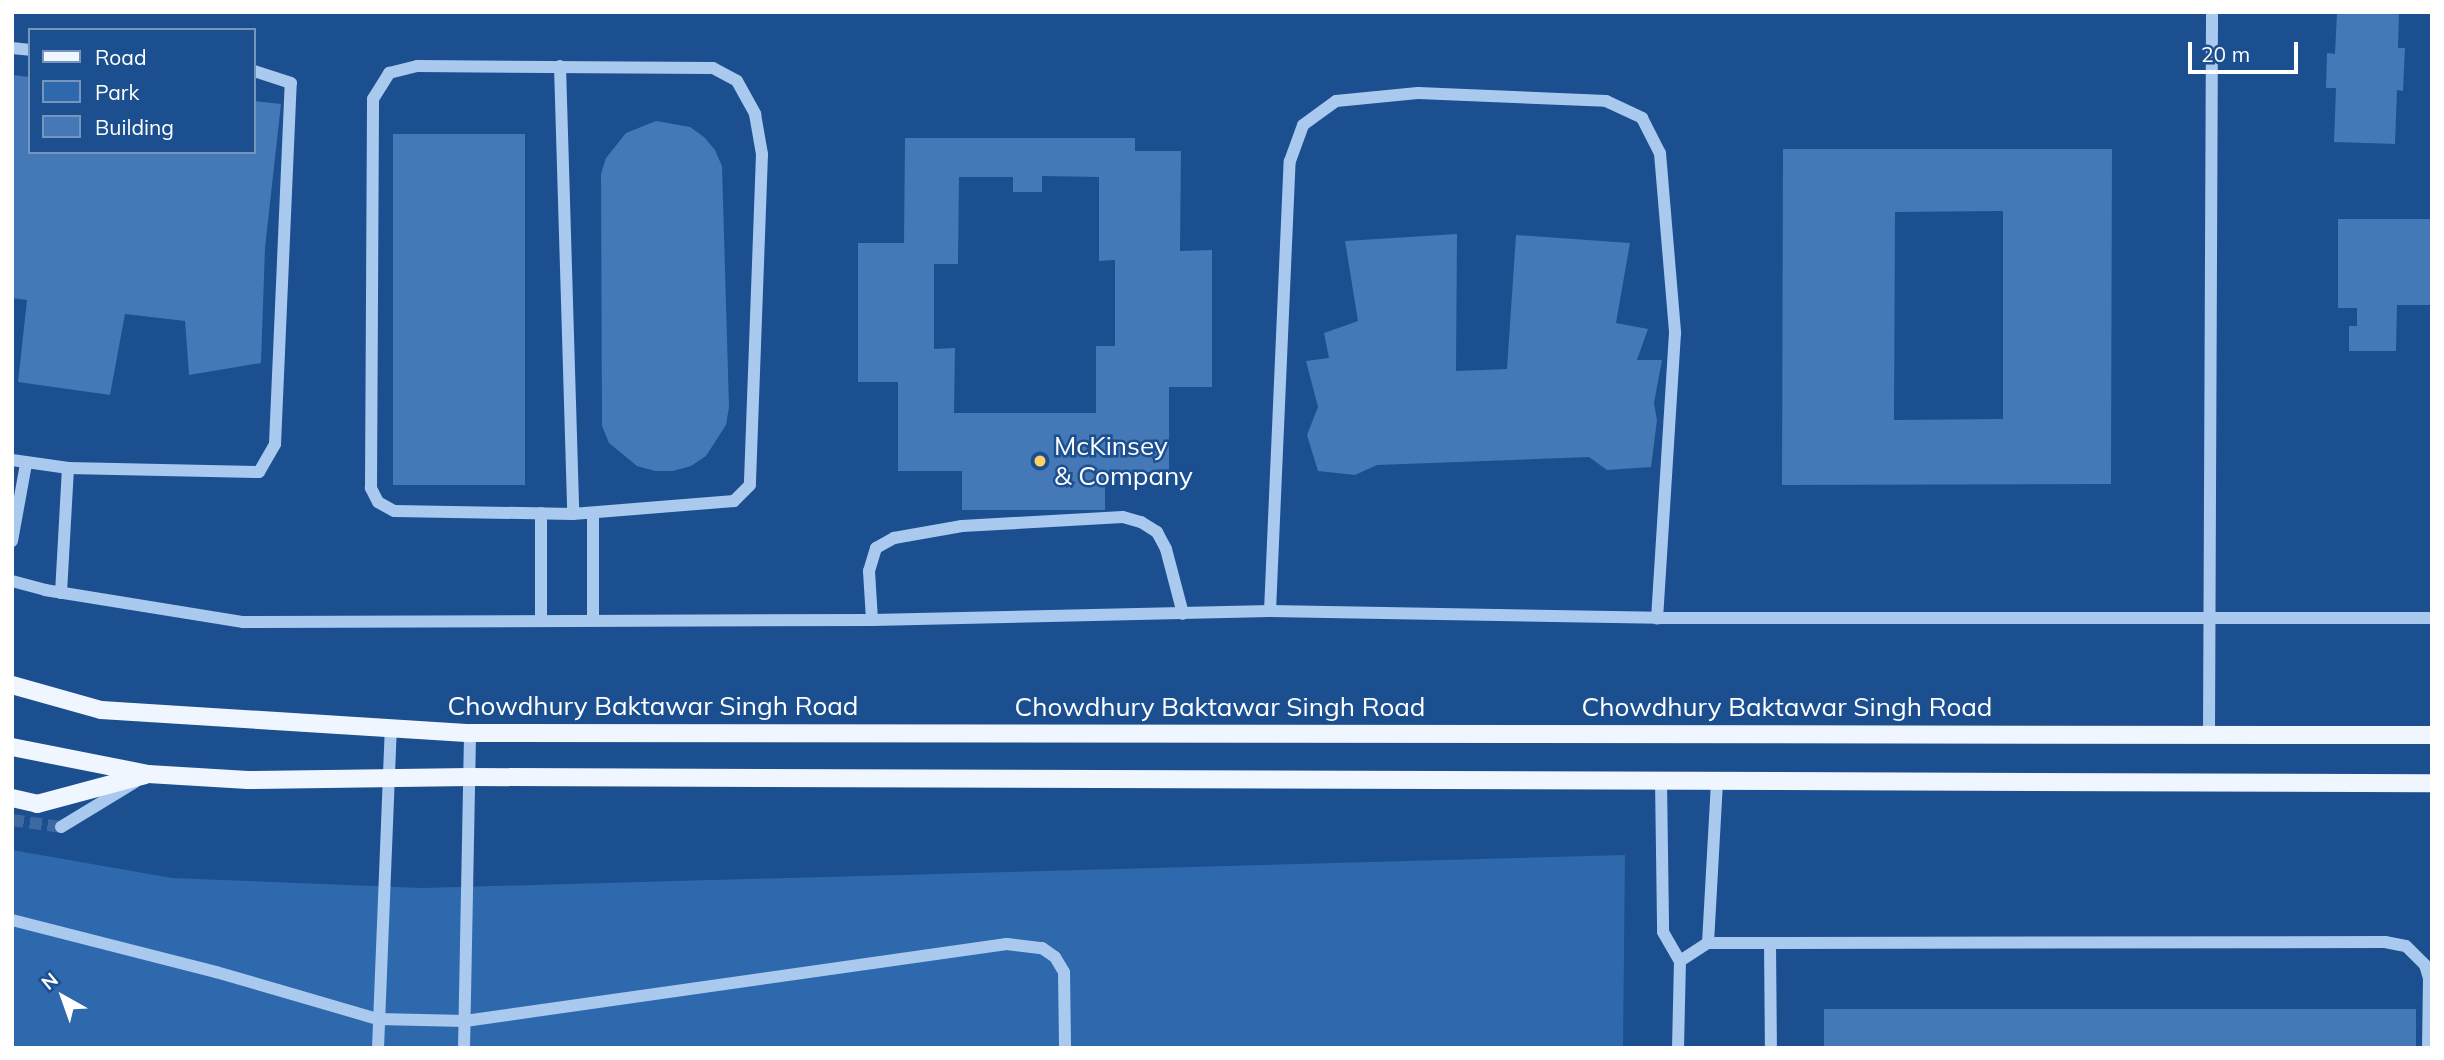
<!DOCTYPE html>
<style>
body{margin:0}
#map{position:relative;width:2444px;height:1060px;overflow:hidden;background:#1b4f8f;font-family:Mulish,sans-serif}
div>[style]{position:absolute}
.green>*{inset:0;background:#2e69ad}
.building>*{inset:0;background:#4478b7;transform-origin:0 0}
.minor-tunnel>*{height:12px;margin-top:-6px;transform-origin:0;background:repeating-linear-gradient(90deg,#3d69a0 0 12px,transparent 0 18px)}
.minor>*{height:12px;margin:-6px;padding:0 6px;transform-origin:6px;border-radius:6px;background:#a9c9ee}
.major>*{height:18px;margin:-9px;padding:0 9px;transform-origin:9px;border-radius:9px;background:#f0f6ff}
.dots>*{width:19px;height:19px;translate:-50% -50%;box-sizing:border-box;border:4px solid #1b4f8f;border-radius:50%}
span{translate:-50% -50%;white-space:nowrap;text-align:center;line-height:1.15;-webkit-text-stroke:5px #1b4f8f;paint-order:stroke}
.poi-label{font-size:26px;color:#fff}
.left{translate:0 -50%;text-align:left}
.street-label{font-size:26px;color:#fff}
.frame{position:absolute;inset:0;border:14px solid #fff;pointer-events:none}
.legend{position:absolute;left:28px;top:28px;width:228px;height:126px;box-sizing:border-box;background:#1b4f8f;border:2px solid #7695bc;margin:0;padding:9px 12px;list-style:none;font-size:21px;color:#fff}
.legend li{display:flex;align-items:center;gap:14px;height:35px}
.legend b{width:35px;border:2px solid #7695bc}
.north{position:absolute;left:28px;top:962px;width:70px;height:70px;-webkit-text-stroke:5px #1b4f8f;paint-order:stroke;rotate:320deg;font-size:19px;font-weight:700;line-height:28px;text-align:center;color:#fff}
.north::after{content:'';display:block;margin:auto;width:24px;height:32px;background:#fff;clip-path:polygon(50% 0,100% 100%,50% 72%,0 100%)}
.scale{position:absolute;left:2188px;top:42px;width:110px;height:32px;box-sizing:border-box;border:4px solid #fff;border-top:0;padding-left:9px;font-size:21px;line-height:24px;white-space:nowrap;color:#fff;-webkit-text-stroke:5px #1b4f8f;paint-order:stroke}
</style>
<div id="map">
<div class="green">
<i style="clip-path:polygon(12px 850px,172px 878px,422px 888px,1625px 855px,1623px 1048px,12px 1048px)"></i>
</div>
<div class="building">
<i style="clip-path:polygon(2337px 12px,2399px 12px,2398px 48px,2405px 48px,2403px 91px,2397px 90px,2395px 144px,2334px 142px,2336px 88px,2326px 88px,2327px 53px,2335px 54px)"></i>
<i style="clip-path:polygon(12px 75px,30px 77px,30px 152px,254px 152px,254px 101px,281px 104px,265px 248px,261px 363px,189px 375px,185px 321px,125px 314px,110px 395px,18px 382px,27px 300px,12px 298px)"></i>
<i style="clip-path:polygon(656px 121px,690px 127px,704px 137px,715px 150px,722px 166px,729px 407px,726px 425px,706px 456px,691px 466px,673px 471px,655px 471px,637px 466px,609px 443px,602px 426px,601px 174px,606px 158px,626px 133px)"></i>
<i style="left:393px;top:134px;width:132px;height:351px"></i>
<i style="clip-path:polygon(evenodd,905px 138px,1135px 138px,1135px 151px,1181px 151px,1180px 251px,1212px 250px,1212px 387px,1169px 387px,1169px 472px,1105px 472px,1105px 510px,962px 510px,962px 471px,898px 471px,898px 382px,858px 382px,858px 243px,904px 243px,905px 138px,1042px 176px,1099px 177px,1099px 261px,1115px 260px,1115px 346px,1096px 346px,1096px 413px,954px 413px,955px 348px,934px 349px,934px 264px,958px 264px,959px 177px,1013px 177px,1013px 192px,1042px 192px,1042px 176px)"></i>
<i style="clip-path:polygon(evenodd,1783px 149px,2112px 149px,2111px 484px,1782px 485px,1783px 149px,2003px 211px,2003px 419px,1894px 420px,1895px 212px,2003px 211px)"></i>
<i style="clip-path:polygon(2338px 219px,2432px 219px,2432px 305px,2397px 305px,2396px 351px,2349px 351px,2349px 326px,2357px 326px,2357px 308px,2338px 308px)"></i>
<i style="clip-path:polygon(1457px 234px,1456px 371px,1507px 369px,1516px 235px,1630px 243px,1616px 323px,1648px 329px,1637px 360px,1662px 360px,1654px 403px,1657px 420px,1651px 467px,1607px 470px,1589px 457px,1377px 465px,1355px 475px,1318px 471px,1307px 435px,1318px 407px,1306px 361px,1329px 358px,1324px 333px,1358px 321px,1345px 241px)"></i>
<i style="left:2416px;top:1009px;width:39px;height:592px;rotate:90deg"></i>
</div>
<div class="minor-tunnel">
<i style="left:12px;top:820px;width:49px;rotate:8.1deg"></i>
</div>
<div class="minor">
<i style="left:12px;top:48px;width:18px;rotate:6deg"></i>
<i style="left:417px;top:66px;width:296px;rotate:0.4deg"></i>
<i style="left:713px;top:68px;width:27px;rotate:28deg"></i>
<i style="left:737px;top:81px;width:38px;rotate:61deg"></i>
<i style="left:755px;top:114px;width:41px;rotate:80.1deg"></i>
<i style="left:762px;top:154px;width:331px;rotate:92.1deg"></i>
<i style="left:750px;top:485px;width:23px;rotate:135deg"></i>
<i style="left:734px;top:501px;width:162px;rotate:175.4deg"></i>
<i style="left:573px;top:514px;width:179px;rotate:-179deg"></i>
<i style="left:394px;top:511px;width:18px;rotate:-151deg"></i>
<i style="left:378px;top:502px;width:16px;rotate:-117deg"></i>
<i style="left:371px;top:488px;width:389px;rotate:-89.7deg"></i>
<i style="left:373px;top:99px;width:31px;rotate:-58deg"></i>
<i style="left:389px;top:73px;width:29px;rotate:-14deg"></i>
<i style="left:560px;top:66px;width:448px;rotate:88.3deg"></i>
<i style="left:12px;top:460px;width:57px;rotate:8.1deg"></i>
<i style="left:68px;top:468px;width:191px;rotate:1.2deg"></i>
<i style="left:259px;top:472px;width:32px;rotate:-60deg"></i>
<i style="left:275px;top:444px;width:361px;rotate:-87.5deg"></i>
<i style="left:291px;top:83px;width:39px;rotate:-162deg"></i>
<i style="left:541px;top:513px;width:107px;rotate:90deg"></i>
<i style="left:593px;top:513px;width:107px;rotate:90deg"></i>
<i style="left:12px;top:541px;width:78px;rotate:-79.7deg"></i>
<i style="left:12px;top:581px;width:34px;rotate:15deg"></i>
<i style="left:45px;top:590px;width:201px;rotate:9.2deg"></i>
<i style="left:243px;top:622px;width:629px;rotate:-0.18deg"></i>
<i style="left:872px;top:620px;width:398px;rotate:-1.3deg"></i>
<i style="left:1270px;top:611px;width:387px;rotate:1deg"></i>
<i style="left:1657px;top:618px;width:775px"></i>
<i style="left:61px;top:593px;width:125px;rotate:-86.8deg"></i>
<i style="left:1270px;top:611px;width:450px;rotate:-87.5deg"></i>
<i style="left:1290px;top:161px;width:38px;rotate:-70deg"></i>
<i style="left:1303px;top:125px;width:41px;rotate:-36deg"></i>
<i style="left:1336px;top:101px;width:82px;rotate:-5.6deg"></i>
<i style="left:1418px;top:93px;width:188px;rotate:2.4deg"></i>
<i style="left:1606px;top:101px;width:40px;rotate:25deg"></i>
<i style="left:1642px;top:118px;width:39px;rotate:63deg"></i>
<i style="left:1660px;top:153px;width:181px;rotate:85.2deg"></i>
<i style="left:1675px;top:333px;width:286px;rotate:93.6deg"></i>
<i style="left:872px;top:620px;width:49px;rotate:-93.5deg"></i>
<i style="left:869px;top:571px;width:24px;rotate:-73deg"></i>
<i style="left:876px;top:548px;width:21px;rotate:-29deg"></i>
<i style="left:894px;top:538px;width:69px;rotate:-10deg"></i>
<i style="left:962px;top:526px;width:161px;rotate:-3.2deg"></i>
<i style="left:1123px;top:517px;width:19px;rotate:16deg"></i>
<i style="left:1141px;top:522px;width:19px;rotate:32deg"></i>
<i style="left:1157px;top:532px;width:19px;rotate:62deg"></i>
<i style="left:1166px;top:549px;width:67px;rotate:75.3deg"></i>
<i style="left:2209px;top:734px;width:722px;rotate:-89.76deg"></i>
<i style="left:1661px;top:780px;width:152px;rotate:89.2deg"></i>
<i style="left:1663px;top:932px;width:34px;rotate:60deg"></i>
<i style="left:1680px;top:961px;width:33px;rotate:-33deg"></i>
<i style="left:1708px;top:943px;width:677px;rotate:-0.08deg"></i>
<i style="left:2385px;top:942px;width:21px;rotate:11deg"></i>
<i style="left:2406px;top:946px;width:27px;rotate:45deg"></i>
<i style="left:2425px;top:965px;width:14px;rotate:73deg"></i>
<i style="left:2429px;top:978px;width:70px;rotate:90.8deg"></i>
<i style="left:61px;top:827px;width:87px;rotate:-31.3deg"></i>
<i style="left:12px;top:920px;width:211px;rotate:14.3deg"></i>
<i style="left:216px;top:972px;width:169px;rotate:16.2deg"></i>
<i style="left:378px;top:1019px;width:87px;rotate:1.3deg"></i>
<i style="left:465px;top:1021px;width:547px;rotate:-8.09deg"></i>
<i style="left:1007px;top:944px;width:35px;rotate:7deg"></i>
<i style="left:1042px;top:948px;width:16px;rotate:35deg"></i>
<i style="left:1055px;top:957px;width:17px;rotate:59deg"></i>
<i style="left:1064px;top:972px;width:76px;rotate:89.2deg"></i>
<i style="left:1708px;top:943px;width:162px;rotate:-86.8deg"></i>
<i style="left:1770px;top:943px;width:105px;rotate:89.5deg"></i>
<i style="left:378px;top:1048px;width:319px;rotate:-87.7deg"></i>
<i style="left:464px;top:1048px;width:315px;rotate:-88.9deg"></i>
<i style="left:1678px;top:1048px;width:87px;rotate:-88.7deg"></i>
</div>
<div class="major">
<i style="left:12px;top:685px;width:92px;rotate:15.7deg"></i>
<i style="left:101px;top:710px;width:370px;rotate:3.6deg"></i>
<i style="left:470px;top:733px;width:1962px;rotate:0.06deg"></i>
<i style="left:12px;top:747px;width:139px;rotate:11.2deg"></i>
<i style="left:148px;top:774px;width:100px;rotate:3.4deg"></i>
<i style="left:248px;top:780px;width:222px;rotate:-0.8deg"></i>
<i style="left:470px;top:777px;width:1962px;rotate:0.18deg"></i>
<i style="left:12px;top:798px;width:26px;rotate:13deg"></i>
<i style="left:37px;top:804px;width:112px;rotate:-15deg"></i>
</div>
<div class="dots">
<i style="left:1040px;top:461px;background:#ffd166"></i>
</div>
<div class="poi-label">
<span class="left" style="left:1054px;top:461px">McKinsey<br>&amp; Company</span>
</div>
<div class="street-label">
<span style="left:653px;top:706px">Chowdhury Baktawar Singh Road</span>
<span style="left:1220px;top:707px">Chowdhury Baktawar Singh Road</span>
<span style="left:1787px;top:707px">Chowdhury Baktawar Singh Road</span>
</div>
<div class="frame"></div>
<ul class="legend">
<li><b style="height:9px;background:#f0f6ff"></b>Road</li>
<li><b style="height:19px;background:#2e69ad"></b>Park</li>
<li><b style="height:19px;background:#4478b7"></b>Building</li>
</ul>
<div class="north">N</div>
<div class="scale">20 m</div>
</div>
